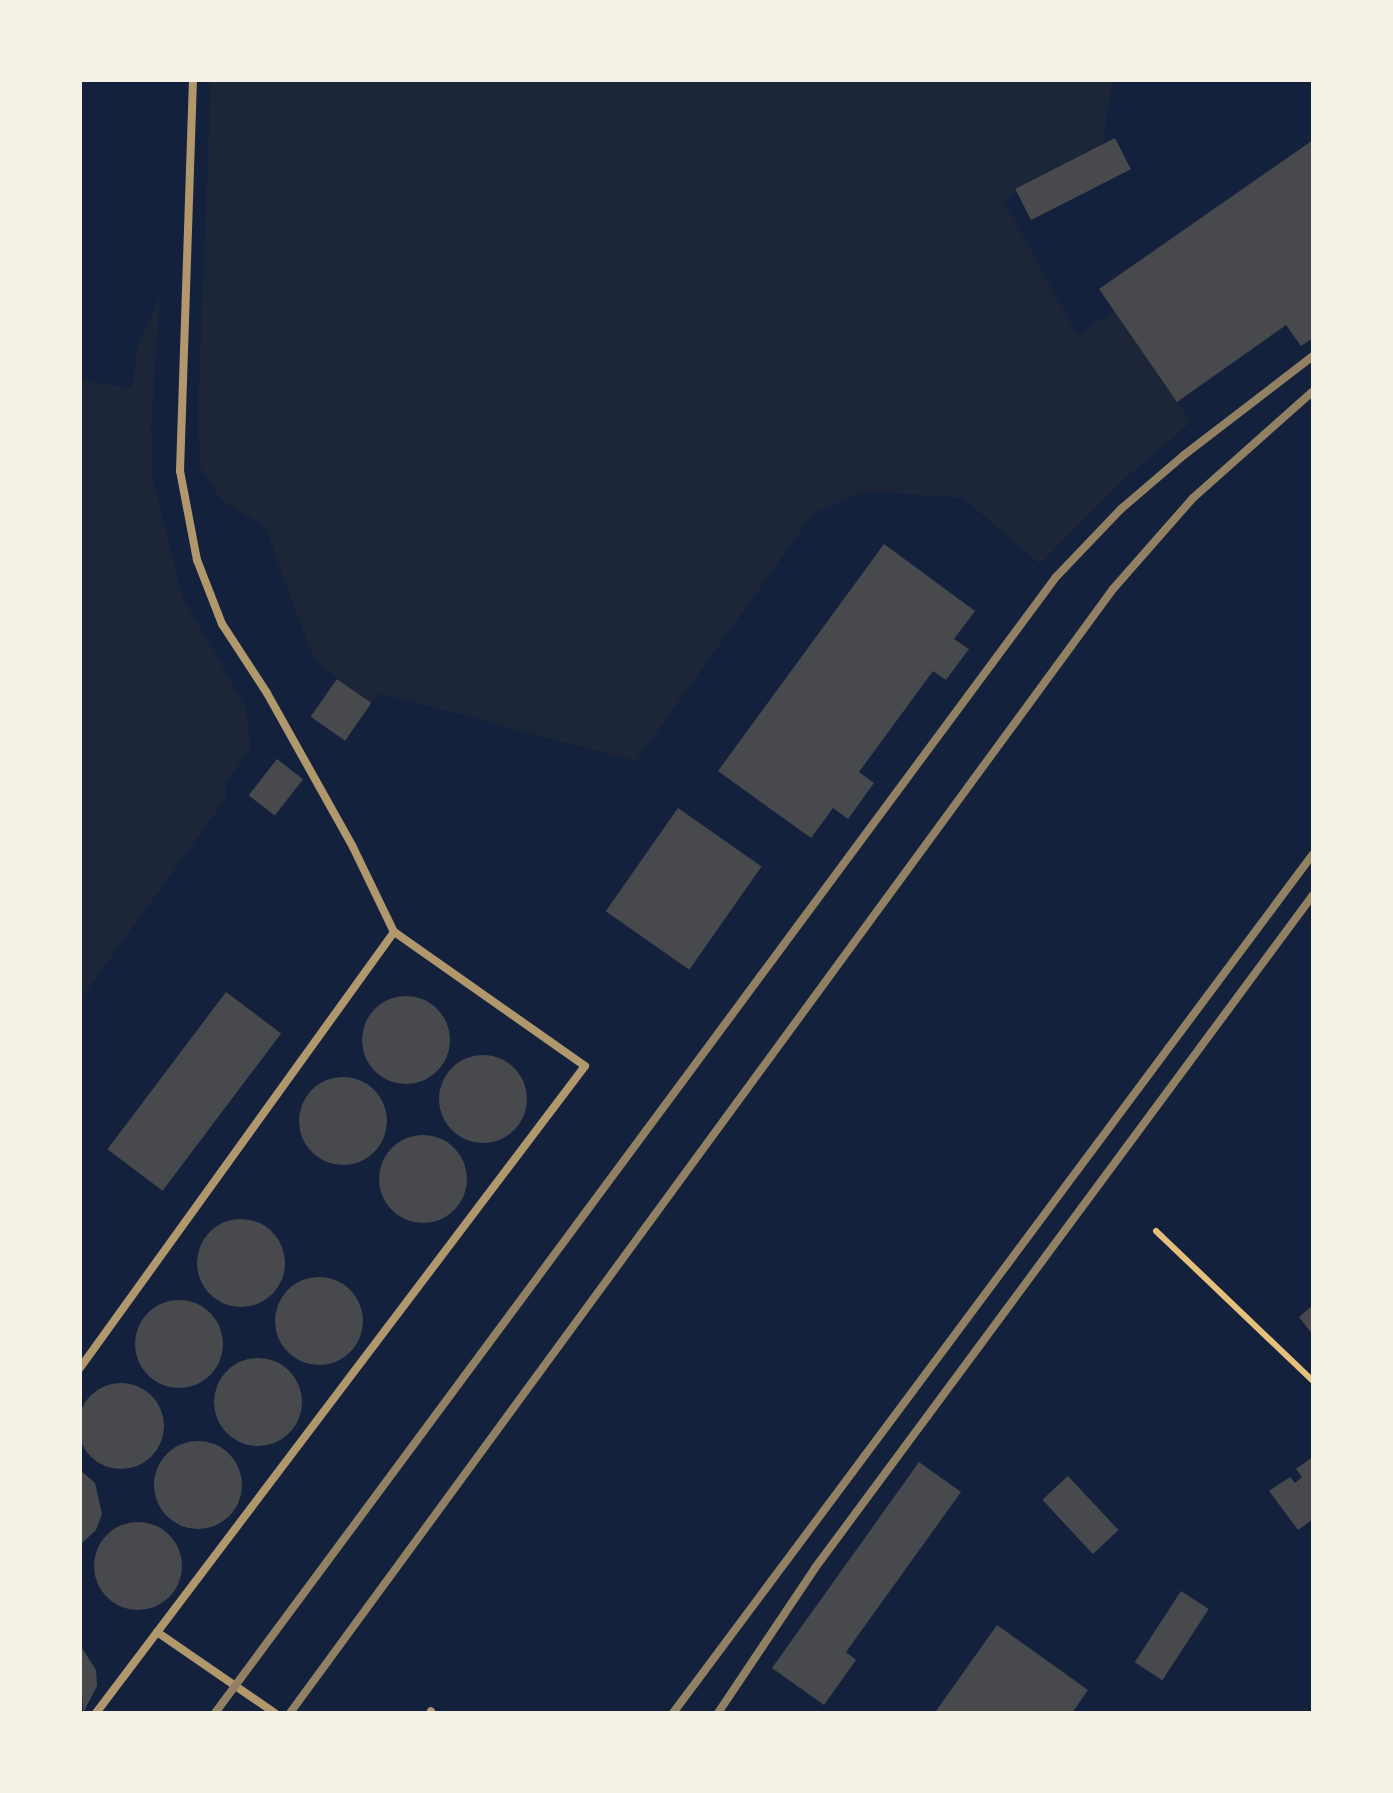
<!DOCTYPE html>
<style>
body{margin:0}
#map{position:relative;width:1393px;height:1793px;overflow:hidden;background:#14213d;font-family:"Exo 2",sans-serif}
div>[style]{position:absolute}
.green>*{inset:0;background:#1d2539}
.building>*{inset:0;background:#48494c;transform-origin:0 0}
.round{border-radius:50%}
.path>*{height:6px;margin:-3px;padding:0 3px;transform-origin:3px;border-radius:3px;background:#e5c07b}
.service>*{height:8px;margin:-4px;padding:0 4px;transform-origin:4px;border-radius:4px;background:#b1986c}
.rail>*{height:8px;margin:-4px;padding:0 4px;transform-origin:4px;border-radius:4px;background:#918062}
span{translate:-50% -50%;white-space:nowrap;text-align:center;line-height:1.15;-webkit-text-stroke:10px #f6f1e7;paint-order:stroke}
.frame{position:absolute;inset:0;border:82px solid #f6f1e7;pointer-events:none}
</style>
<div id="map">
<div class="green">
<i style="clip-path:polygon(211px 80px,1112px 80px,1103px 145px,1003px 200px,1077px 335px,1114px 311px,1191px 422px,1124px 479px,1040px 564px,963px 498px,865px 491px,813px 514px,636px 761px,379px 693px,371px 703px,321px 666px,311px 652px,265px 526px,222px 501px,200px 467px,198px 412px)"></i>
<i style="clip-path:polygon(160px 295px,151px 425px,153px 481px,183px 598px,245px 706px,251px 749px,226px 782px,226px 798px,80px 1000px,80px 381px,132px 388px,138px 347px)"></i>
</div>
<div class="building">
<i style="left:1115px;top:138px;width:35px;height:112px;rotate:63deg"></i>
<i style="clip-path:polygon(1313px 140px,1313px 338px,1301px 346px,1286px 325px,1177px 402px,1099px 289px)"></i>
<i style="clip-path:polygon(884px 544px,975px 611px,954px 639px,969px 649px,946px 680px,933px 671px,859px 772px,874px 783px,848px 819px,833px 808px,811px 838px,718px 771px)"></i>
<i style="left:337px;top:679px;width:42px;height:46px;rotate:35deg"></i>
<i style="left:277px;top:759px;width:33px;height:46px;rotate:38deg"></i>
<i style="left:678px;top:808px;width:102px;height:126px;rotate:35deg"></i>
<i style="left:226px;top:992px;width:69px;height:197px;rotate:37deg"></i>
<i class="round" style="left:362px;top:996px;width:88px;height:88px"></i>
<i class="round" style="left:439px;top:1055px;width:88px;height:88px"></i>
<i class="round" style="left:299px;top:1077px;width:88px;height:88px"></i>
<i class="round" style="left:379px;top:1135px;width:88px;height:88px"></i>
<i class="round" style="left:197px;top:1219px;width:88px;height:88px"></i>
<i class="round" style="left:275px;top:1277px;width:88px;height:88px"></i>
<i class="round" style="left:135px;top:1300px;width:88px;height:88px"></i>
<i style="clip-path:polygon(1313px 1305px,1313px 1335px,1299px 1317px)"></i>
<i class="round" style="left:214px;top:1358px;width:88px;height:88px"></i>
<i class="round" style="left:78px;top:1383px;width:86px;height:86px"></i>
<i class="round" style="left:154px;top:1441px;width:88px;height:88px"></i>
<i style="clip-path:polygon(1313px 1457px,1313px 1519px,1298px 1530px,1269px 1491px,1290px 1477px,1295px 1483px,1302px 1477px,1296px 1469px)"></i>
<i style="clip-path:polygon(919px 1462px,961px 1492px,846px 1652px,856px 1660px,824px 1705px,772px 1668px)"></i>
<i style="clip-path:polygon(80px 1470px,95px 1483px,102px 1514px,96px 1530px,80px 1545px)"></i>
<i style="left:1068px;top:1476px;width:74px;height:35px;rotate:47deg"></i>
<i class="round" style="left:94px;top:1522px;width:88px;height:88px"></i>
<i style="left:1181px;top:1591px;width:33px;height:85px;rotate:33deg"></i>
<i style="clip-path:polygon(997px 1625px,1088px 1690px,1072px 1713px,936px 1711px)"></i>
<i style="clip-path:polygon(80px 1645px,96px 1670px,97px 1686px,83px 1713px)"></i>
</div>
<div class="path">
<i style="left:1156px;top:1231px;width:217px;rotate:43.7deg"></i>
</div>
<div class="service">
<i style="left:80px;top:1368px;width:537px;rotate:-54.24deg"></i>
<i style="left:157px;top:1632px;width:143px;rotate:34.5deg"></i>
<i style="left:96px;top:1713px;width:811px;rotate:-52.92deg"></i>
<i style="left:585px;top:1066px;width:233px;rotate:-144.9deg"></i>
<i style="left:394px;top:932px;width:94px;rotate:-115.8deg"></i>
<i style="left:353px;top:847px;width:176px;rotate:-119.2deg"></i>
<i style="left:267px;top:693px;width:82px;rotate:-123.1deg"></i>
<i style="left:222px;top:624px;width:69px;rotate:-111.3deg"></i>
<i style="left:197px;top:560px;width:91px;rotate:-100.8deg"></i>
<i style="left:180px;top:471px;width:391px;rotate:-88.1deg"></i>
<i style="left:430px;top:1713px;width:2px;rotate:-63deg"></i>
</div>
<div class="rail">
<i style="left:215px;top:1713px;width:1413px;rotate:-53.49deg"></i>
<i style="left:1056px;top:577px;width:94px;rotate:-46.3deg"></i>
<i style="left:1121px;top:509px;width:83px;rotate:-40.6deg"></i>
<i style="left:1184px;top:455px;width:163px;rotate:-37.5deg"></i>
<i style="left:290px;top:1713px;width:1393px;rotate:-53.79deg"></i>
<i style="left:1113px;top:589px;width:121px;rotate:-48.7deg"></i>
<i style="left:1193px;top:498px;width:161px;rotate:-41.7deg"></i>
<i style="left:673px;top:1713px;width:1071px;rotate:-53.31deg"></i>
<i style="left:718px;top:1713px;width:174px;rotate:-56.2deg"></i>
<i style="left:815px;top:1568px;width:837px;rotate:-53.5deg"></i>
</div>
<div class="frame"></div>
</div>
